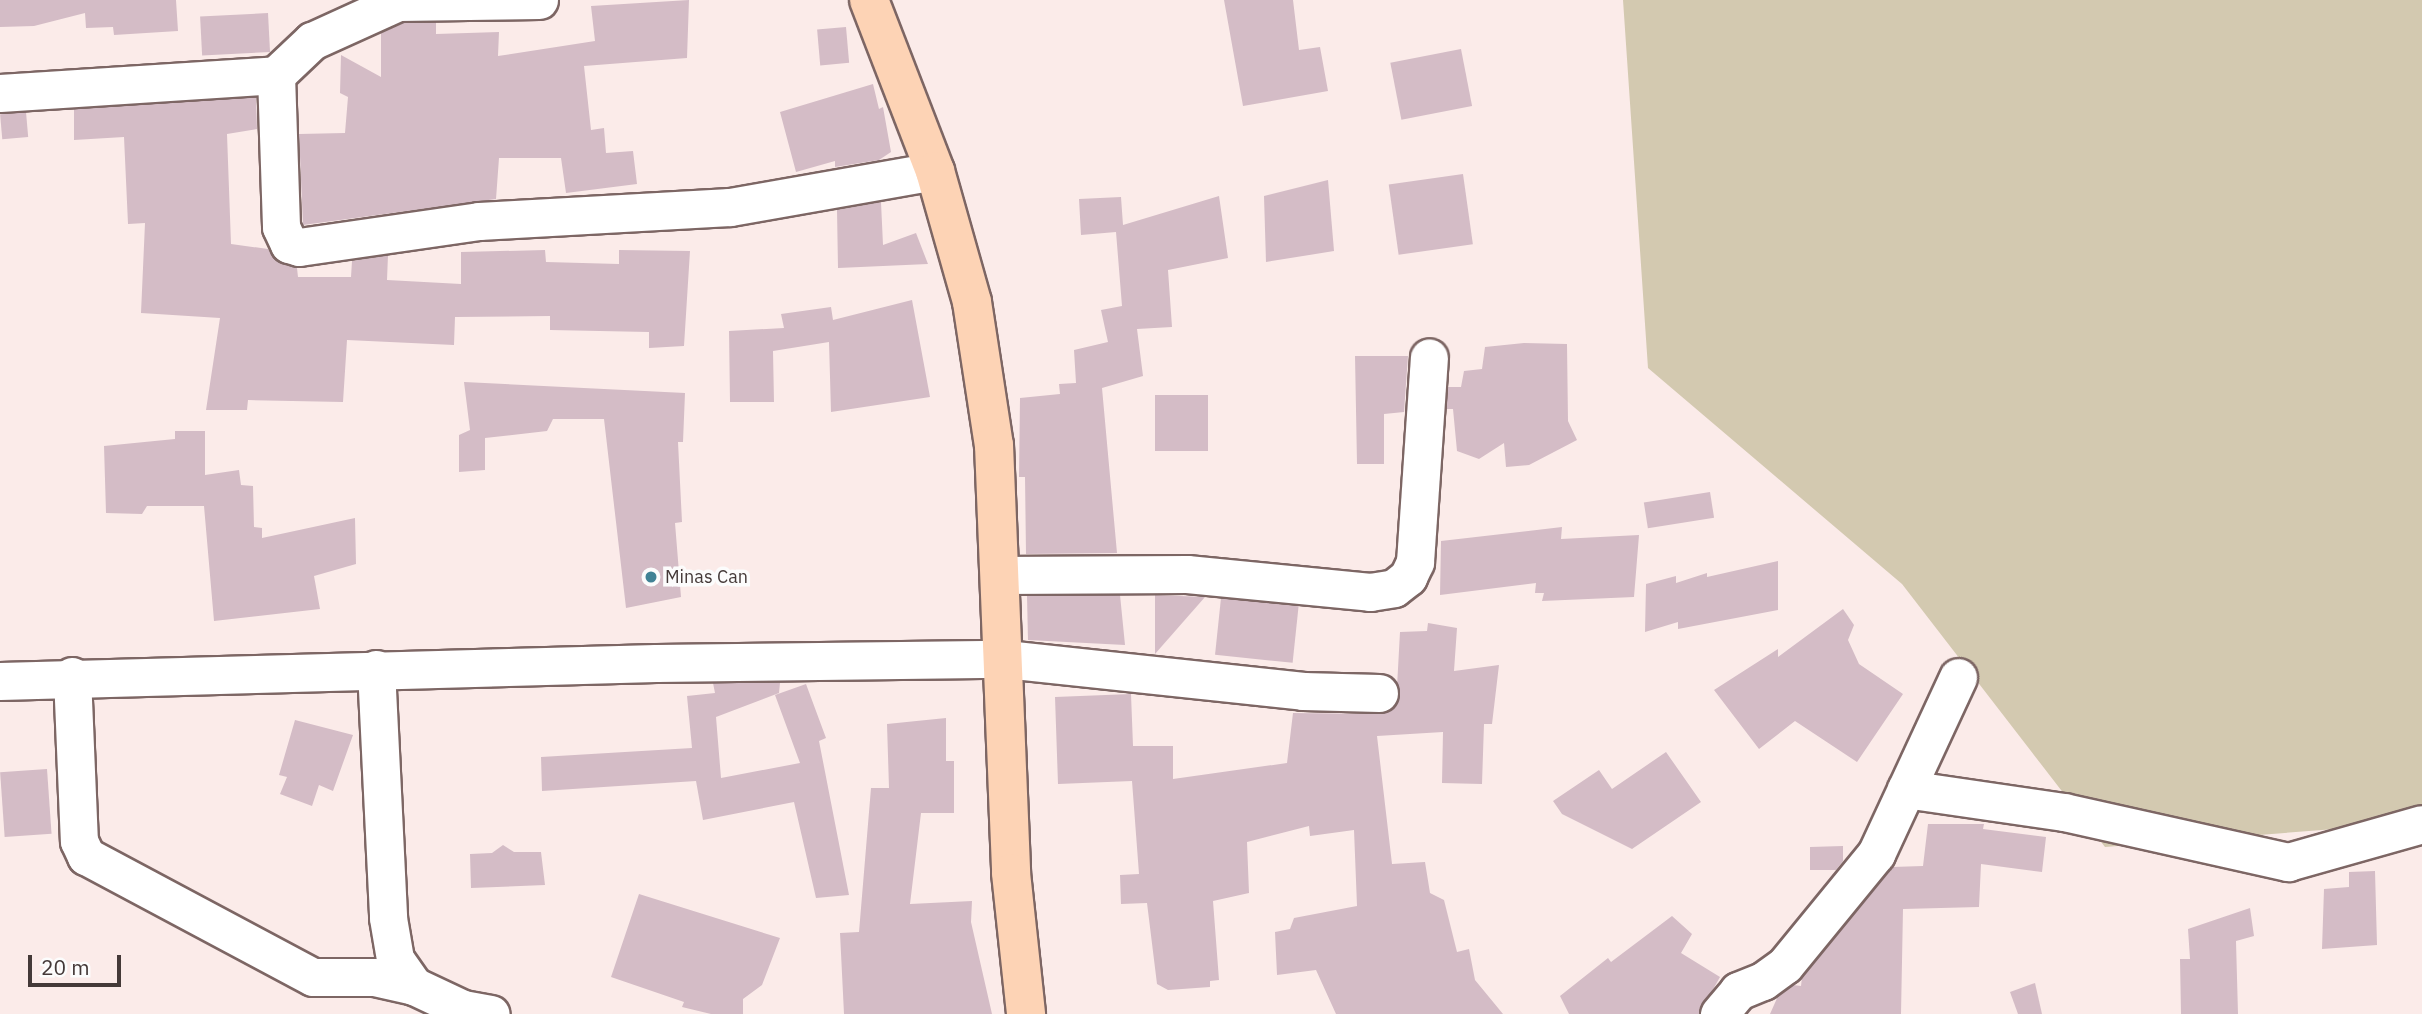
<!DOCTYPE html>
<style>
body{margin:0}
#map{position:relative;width:2422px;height:1014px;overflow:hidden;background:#fbebe9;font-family:"IBM Plex Sans",sans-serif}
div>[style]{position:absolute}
.green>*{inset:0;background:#d3c9b0}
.building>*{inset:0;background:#d4bcc6;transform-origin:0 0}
.roads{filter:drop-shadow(2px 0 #7d6664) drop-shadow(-2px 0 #7d6664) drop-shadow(0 2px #7d6664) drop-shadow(0 -2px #7d6664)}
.minor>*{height:37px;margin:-18.5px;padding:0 18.5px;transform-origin:18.5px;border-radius:18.5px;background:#fff}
.major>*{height:38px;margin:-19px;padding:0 19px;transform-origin:19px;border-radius:19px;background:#fdd3b5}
.dots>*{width:19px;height:19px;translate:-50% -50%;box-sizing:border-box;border:4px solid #fcfcfc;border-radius:50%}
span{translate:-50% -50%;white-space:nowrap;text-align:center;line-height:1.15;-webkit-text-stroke:7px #fcfcfc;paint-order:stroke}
.poi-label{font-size:18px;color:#443938}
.left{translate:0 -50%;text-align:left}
.scale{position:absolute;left:28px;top:955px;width:93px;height:32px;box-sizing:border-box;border:4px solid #443938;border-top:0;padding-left:9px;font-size:21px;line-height:24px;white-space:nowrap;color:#443938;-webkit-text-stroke:5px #fcfcfc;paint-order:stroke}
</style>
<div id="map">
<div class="green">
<i style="clip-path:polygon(1623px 0,2422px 0,2422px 807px,2348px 828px,2105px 847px,1902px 584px,1648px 368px)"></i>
</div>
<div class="building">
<i style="clip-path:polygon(0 0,176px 0,178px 31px,114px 35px,113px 27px,86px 28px,85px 13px,34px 26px,0 27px)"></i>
<i style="clip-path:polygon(689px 0,687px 58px,584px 66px,591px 130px,604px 128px,606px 153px,633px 151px,637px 184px,566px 193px,561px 158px,499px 158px,496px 199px,303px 225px,299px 134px,345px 133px,348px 97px,340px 93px,341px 55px,381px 77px,381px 33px,403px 23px,436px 22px,436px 34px,499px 32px,498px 56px,595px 41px,591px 6px)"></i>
<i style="clip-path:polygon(1224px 0,1293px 0,1299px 50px,1320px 47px,1328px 91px,1243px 106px)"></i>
<i style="left:268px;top:13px;width:39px;height:68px;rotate:87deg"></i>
<i style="left:846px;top:27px;width:36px;height:29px;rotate:85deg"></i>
<i style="left:1461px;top:49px;width:58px;height:72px;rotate:79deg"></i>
<i style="clip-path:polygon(873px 84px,879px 109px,883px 107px,891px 152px,879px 160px,835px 167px,835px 161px,796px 172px,780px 112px)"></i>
<i style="clip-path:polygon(256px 97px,257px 129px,227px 134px,231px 244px,268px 249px,276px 260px,297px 268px,298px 277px,351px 277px,352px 261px,388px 255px,387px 280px,461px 284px,461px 252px,545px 250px,546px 262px,619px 264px,619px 250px,690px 251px,684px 346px,649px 348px,649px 332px,550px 330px,550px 316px,455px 317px,454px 345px,347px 340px,343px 402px,248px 400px,247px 410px,206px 410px,220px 318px,141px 313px,145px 223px,128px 224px,124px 137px,74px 140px,74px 109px)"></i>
<i style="left:26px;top:112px;width:25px;height:26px;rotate:85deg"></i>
<i style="left:1463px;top:174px;width:71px;height:75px;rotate:82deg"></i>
<i style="clip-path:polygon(1328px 180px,1334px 251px,1266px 262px,1264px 196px)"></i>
<i style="clip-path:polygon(1219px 196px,1228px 258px,1168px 270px,1172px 327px,1137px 329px,1143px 376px,1102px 388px,1117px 553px,1026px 554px,1025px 477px,1019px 477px,1020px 398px,1060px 394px,1059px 384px,1076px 383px,1074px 350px,1108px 342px,1101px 310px,1122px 306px,1116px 232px,1081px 235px,1079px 199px,1121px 197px,1123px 225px)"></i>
<i style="clip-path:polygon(881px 202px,883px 245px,916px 233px,928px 264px,838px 268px,837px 210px)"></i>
<i style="clip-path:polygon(912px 300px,930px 397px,831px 412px,829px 342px,773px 351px,774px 402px,730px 402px,729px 331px,784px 328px,781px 314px,831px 307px,833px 320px)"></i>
<i style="clip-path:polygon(1524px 343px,1567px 344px,1568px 421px,1577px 440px,1529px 465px,1506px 467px,1504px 443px,1479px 459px,1457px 451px,1453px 409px,1446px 409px,1448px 387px,1461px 387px,1464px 371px,1482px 369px,1485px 347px)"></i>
<i style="clip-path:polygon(1355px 356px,1408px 356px,1404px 412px,1384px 414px,1384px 464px,1357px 464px)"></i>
<i style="clip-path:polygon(464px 382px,685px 393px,683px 442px,678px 442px,682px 522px,675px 523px,681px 597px,626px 608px,604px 419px,553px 419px,547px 431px,485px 438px,485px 470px,459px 472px,459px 435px,470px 430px)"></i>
<i style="left:1155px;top:395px;width:53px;height:56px"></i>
<i style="clip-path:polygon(175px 431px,205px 431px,205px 475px,239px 470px,241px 485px,253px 486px,254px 527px,262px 528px,262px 538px,355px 518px,356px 564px,314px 576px,320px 609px,214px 621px,204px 506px,147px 506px,142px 514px,106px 513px,104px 446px,175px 439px)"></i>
<i style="left:1710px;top:492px;width:26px;height:67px;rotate:81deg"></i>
<i style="clip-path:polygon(1562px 527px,1561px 539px,1639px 535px,1634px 597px,1542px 601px,1544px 593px,1535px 593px,1536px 583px,1440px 595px,1441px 541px)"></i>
<i style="clip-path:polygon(1778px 561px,1778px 610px,1678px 629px,1678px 622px,1645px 632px,1646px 584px,1676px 576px,1676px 583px,1707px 573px,1707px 577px)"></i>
<i style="clip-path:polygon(1120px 595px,1125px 645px,1028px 640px,1027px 596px)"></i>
<i style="clip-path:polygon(1155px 595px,1205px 597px,1155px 654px)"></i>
<i style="left:1221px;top:598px;width:78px;height:57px;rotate:6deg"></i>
<i style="clip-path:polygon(1843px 609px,1854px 625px,1848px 640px,1859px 664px,1903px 694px,1857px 762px,1795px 721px,1759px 749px,1714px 690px,1778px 649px,1778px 657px)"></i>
<i style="clip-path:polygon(1428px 623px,1457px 628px,1454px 671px,1499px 665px,1492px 724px,1484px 724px,1482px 784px,1442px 783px,1443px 732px,1377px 736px,1392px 864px,1425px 862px,1430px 893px,1444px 900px,1457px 952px,1469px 949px,1475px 980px,1503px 1014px,1336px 1014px,1316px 970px,1277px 975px,1275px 932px,1290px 929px,1294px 918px,1357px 906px,1354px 830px,1310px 836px,1309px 826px,1247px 842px,1249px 893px,1213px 901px,1219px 980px,1210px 981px,1210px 987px,1168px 990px,1157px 984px,1147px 903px,1121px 904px,1120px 875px,1139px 874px,1132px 781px,1058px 784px,1055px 697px,1131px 694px,1133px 746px,1173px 746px,1173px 779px,1287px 763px,1293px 713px,1378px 714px,1396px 705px,1400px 632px,1427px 631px)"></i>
<i style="clip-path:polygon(713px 683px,780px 683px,779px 693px,716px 717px,721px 778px,800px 763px,775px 695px,806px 684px,826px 738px,819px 741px,849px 895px,816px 898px,794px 802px,703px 820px,696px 781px,542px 791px,541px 757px,692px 748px,687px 696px,715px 693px)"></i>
<i style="clip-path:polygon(946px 718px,946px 761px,954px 761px,954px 813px,921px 813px,910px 904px,972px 901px,971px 922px,992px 1014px,844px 1014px,840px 933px,859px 932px,871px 788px,889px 788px,887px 724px)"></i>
<i style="clip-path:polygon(295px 720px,353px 735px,333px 791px,319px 785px,312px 806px,280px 794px,287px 777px,279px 775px)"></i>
<i style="clip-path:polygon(1666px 752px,1701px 802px,1632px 849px,1562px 814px,1553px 801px,1599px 770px,1612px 789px)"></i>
<i style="left:47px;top:769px;width:65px;height:47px;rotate:86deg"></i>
<i style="clip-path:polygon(1928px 824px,1984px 824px,1983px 829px,2046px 837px,2042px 872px,1981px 864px,1979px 907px,1903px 909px,1901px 1014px,1770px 1014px,1778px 996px,1793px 985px,1801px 986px,1802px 977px,1892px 867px,1923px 866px)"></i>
<i style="clip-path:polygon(503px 845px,514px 852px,541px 852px,545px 885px,471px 888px,470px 854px,492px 853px)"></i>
<i style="clip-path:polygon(1843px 846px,1843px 861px,1836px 870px,1810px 870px,1810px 847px)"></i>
<i style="clip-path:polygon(2375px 871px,2377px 945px,2322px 949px,2324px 889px,2349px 887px,2349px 872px)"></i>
<i style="clip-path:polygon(639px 894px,780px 938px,762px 985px,743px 999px,743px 1014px,711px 1014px,682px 1007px,684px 1002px,611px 977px)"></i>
<i style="clip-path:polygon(2250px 908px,2254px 936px,2236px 941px,2238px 1014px,2181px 1014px,2180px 959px,2190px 959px,2188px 929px)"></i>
<i style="clip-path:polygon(1672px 916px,1692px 934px,1681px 953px,1720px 977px,1699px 1014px,1569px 1014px,1560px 996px,1608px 958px,1611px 962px)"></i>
<i style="clip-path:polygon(2035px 983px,2042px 1014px,2018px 1014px,2010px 992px)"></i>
</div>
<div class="roads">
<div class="minor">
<i style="left:276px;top:75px;width:152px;rotate:88.1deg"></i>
<i style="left:281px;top:227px;width:19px;rotate:65deg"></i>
<i style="left:289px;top:244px;width:10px;rotate:17deg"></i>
<i style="left:299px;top:247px;width:182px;rotate:-8.2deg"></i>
<i style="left:479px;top:221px;width:251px;rotate:-3.2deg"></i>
<i style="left:730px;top:207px;width:208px;rotate:-10deg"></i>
<i style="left:0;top:93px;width:277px;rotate:-3.7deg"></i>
<i style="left:276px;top:75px;width:50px;rotate:-43.4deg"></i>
<i style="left:312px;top:41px;width:94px;rotate:-24.4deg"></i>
<i style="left:398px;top:2px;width:141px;rotate:-0.8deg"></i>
<i style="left:1000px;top:575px;width:187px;rotate:-0.3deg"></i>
<i style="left:1187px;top:574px;width:184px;rotate:5.6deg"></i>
<i style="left:1370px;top:592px;width:24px;rotate:-9deg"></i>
<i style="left:1394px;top:588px;width:18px;rotate:-38deg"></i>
<i style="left:1408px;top:577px;width:17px;rotate:-65deg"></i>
<i style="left:1415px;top:562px;width:205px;rotate:-86.1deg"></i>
<i style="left:376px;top:669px;width:249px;rotate:87.2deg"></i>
<i style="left:388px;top:918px;width:42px;rotate:80.3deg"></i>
<i style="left:395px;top:959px;width:33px;rotate:55deg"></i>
<i style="left:414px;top:986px;width:54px;rotate:25.1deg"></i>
<i style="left:463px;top:1009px;width:28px;rotate:10deg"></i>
<i style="left:72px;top:676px;width:165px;rotate:87.6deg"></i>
<i style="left:79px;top:841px;width:17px;rotate:65deg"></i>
<i style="left:86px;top:856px;width:257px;rotate:28.1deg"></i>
<i style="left:313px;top:977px;width:61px"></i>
<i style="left:374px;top:977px;width:41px;rotate:12.7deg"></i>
<i style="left:0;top:681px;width:656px;rotate:-1.57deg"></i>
<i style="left:656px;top:663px;width:349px;rotate:-0.7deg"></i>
<i style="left:1005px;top:659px;width:300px;rotate:6.1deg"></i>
<i style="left:1303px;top:691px;width:76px;rotate:1.5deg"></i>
<i style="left:1906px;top:789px;width:160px;rotate:8.3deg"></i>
<i style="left:2064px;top:812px;width:230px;rotate:12.6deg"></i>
<i style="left:2288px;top:862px;width:139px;rotate:-15.8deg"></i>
<i style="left:1719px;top:1014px;width:30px;rotate:-50deg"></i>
<i style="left:1738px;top:991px;width:27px;rotate:-22deg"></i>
<i style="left:1763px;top:981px;width:27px;rotate:-36deg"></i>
<i style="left:1785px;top:965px;width:144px;rotate:-50.7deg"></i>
<i style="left:1876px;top:854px;width:195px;rotate:-65.1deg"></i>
</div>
<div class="major">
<i style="left:869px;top:0;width:183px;rotate:68.9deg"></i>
<i style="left:935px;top:171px;width:136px;rotate:74.2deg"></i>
<i style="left:972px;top:302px;width:145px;rotate:81.3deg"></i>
<i style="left:994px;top:445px;width:428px;rotate:87.7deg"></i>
<i style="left:1011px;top:873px;width:142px;rotate:83.9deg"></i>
</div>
</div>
<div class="dots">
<i style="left:651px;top:577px;background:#418295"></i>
</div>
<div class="poi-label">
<span class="left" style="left:665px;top:577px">Minas Can</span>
</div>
<div class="scale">20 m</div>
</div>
